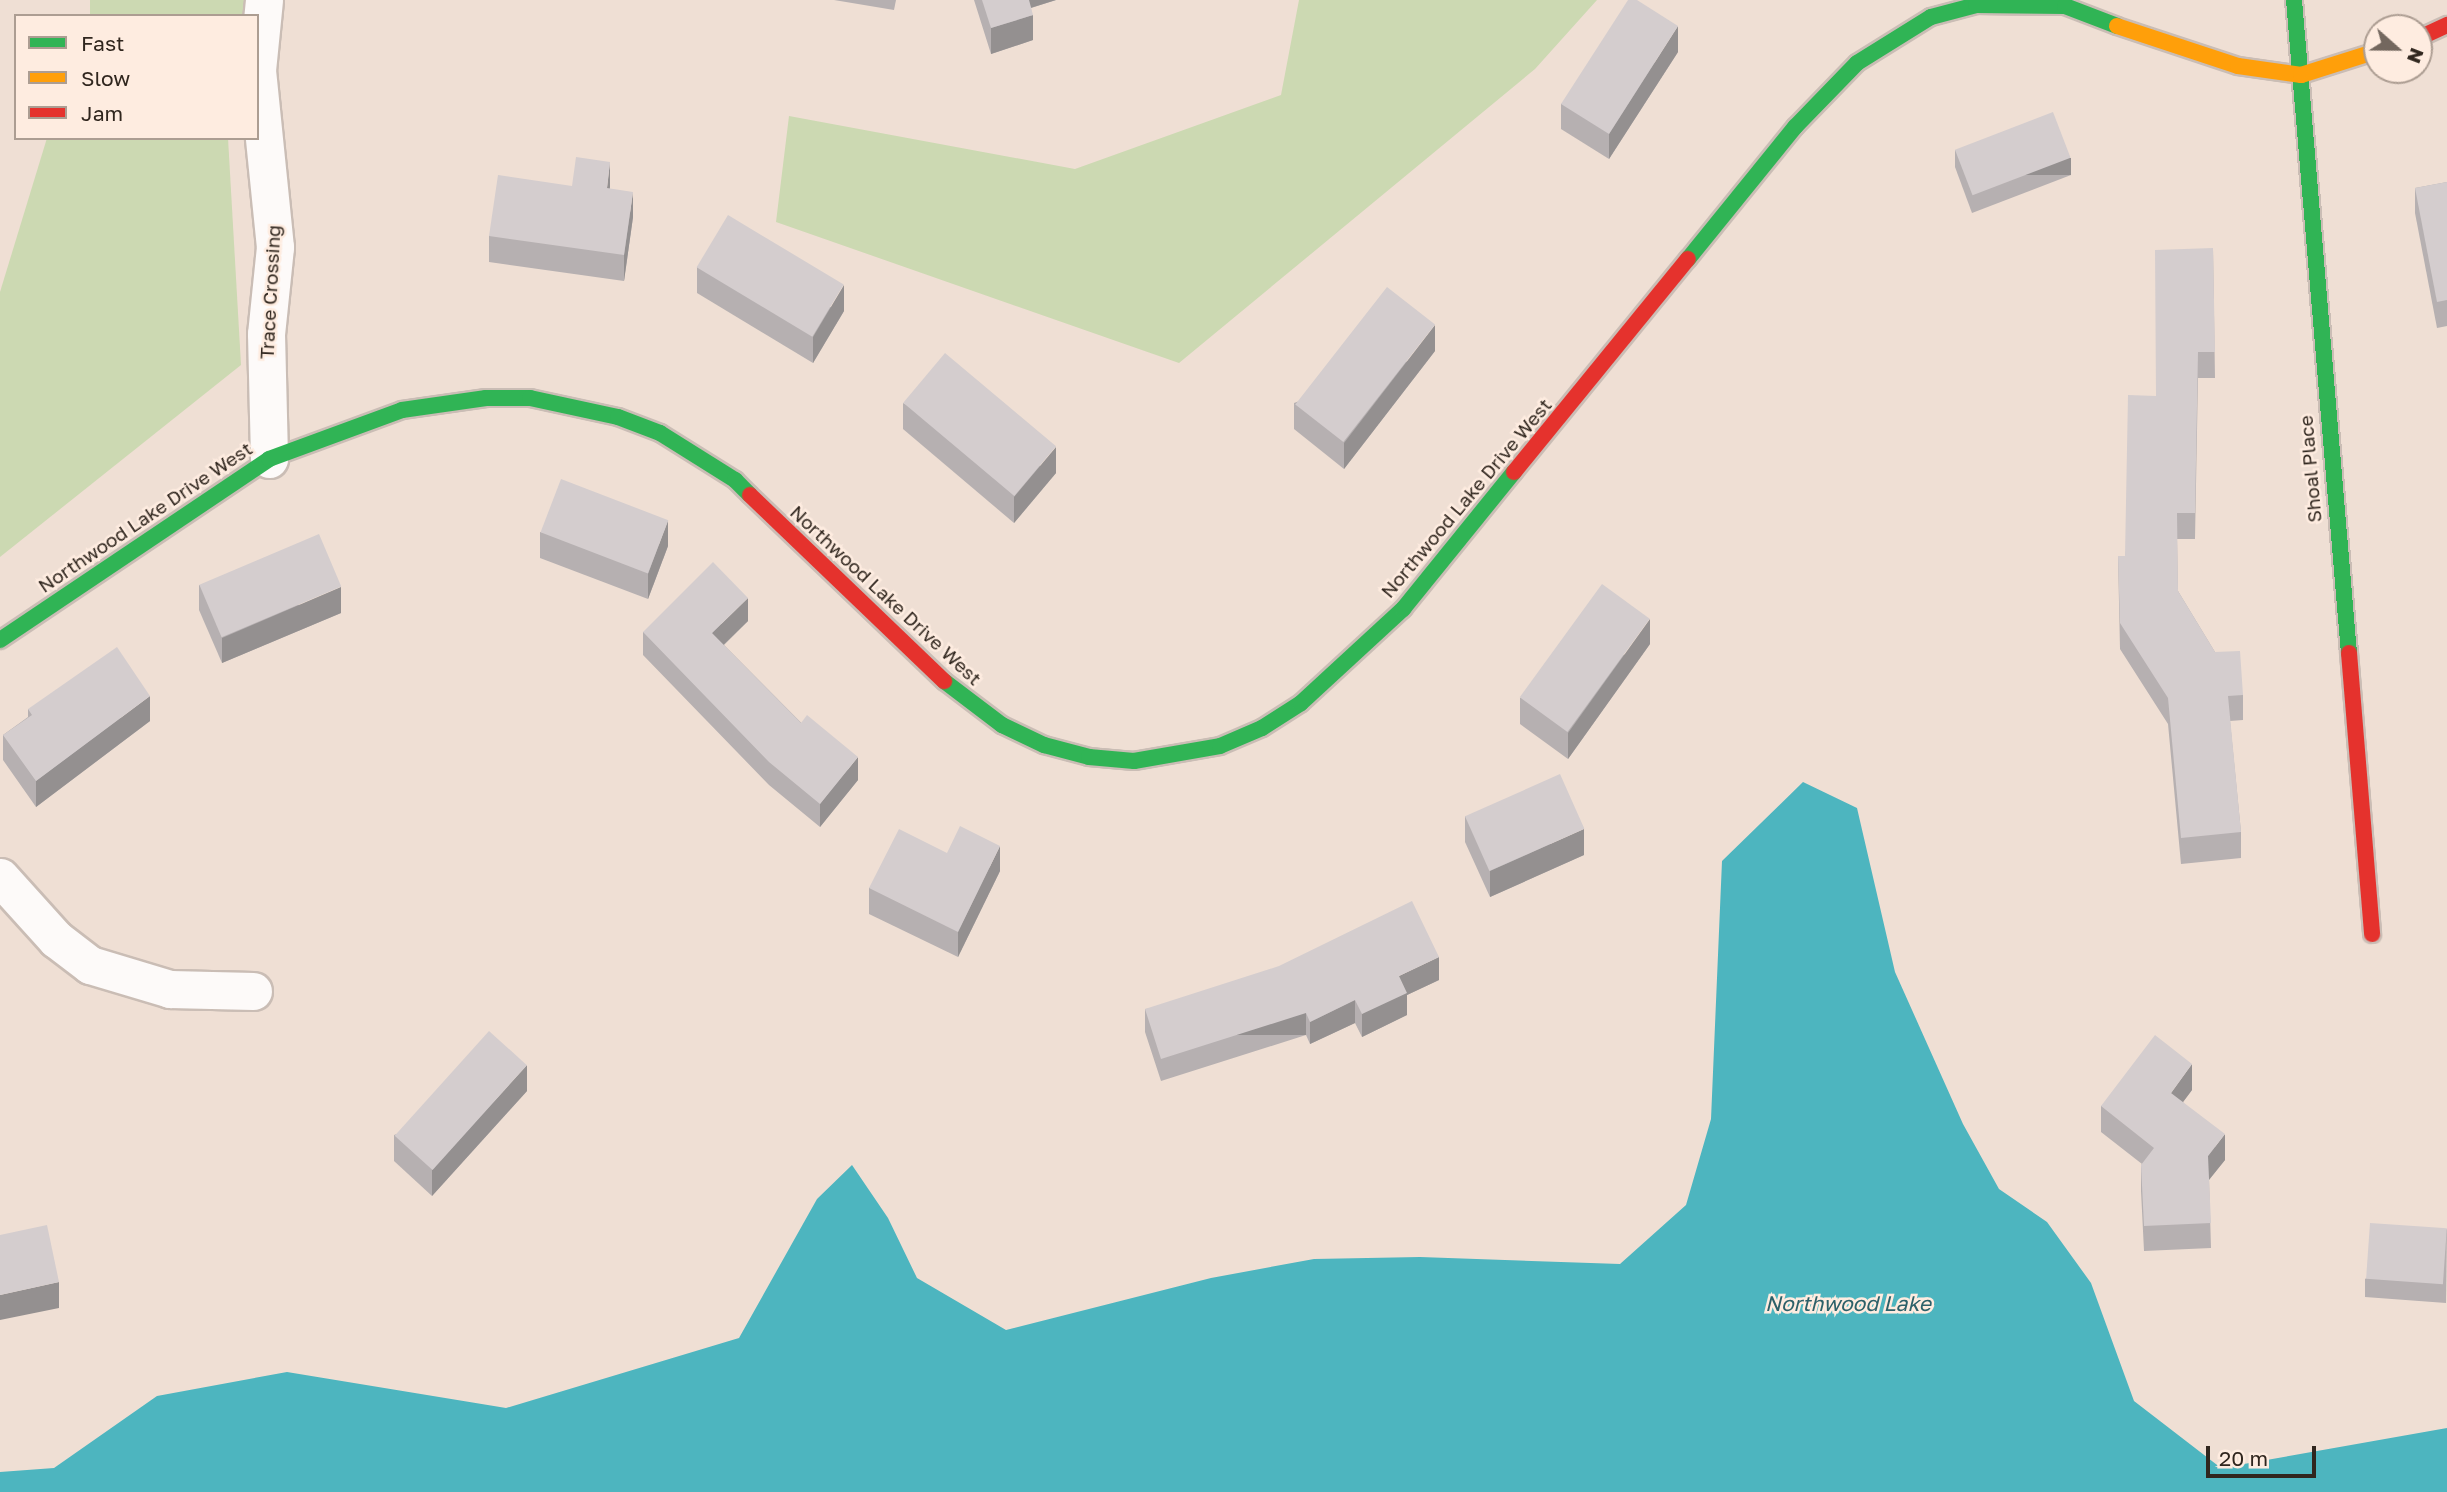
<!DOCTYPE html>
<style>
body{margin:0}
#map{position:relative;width:2447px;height:1492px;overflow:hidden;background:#efdfd4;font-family:"Golos Text",sans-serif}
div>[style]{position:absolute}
.green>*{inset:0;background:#ccd9b2;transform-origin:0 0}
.water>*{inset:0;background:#4db5bf}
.roads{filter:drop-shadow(2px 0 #cabdb5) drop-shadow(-2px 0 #cabdb5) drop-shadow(0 2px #cabdb5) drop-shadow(0 -2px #cabdb5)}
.street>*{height:37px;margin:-18.5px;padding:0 18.5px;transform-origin:18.5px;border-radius:18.5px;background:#fdfaf9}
.fast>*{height:16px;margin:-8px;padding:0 8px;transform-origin:8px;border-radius:8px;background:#30b455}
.slow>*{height:16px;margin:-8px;padding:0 8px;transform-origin:8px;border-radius:8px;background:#ff9f0a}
.jam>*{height:16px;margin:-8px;padding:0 8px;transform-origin:8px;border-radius:8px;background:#e5322d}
.wall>*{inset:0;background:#b6b0b1}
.shaded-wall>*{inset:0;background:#949090;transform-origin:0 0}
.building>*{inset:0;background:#d4cdce;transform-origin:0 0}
span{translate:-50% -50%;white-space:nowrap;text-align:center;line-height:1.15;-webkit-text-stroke:5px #feece0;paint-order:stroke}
.street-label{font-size:19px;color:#30261e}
.water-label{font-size:21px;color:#2c6069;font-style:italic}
.legend{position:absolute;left:14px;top:14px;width:245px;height:126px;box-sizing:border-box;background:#feece0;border:2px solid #ac9d92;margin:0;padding:9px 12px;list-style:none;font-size:21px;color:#30261e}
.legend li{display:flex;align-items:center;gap:14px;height:35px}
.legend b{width:35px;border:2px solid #ac9d92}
.north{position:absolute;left:2363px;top:14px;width:70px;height:70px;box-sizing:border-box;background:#feece0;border:2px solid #ac9d92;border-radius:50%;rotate:111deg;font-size:19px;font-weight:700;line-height:28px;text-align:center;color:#30261e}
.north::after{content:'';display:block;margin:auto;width:24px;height:32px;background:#73675e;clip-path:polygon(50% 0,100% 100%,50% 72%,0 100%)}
.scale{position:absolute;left:2206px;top:1446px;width:110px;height:32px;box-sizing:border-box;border:4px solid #30261e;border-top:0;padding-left:9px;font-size:21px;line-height:24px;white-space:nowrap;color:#30261e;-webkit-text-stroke:5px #feece0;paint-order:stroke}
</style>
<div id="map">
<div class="green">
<i style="left:90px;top:0;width:159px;height:17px"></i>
<i style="clip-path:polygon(1299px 0,1597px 0,1535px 69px,1179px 363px,776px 222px,789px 116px,1075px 169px,1281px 95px)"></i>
<i style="clip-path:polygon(47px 138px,228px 138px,241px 365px,0 557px,0 292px)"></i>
</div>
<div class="water">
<i style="clip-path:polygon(1803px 782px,1857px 808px,1895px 972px,1963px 1124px,1999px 1189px,2047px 1222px,2091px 1283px,2134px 1401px,2221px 1468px,2447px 1428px,2447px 1492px,0 1492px,0 1472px,54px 1468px,157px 1396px,287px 1372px,506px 1408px,739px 1338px,817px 1199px,852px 1165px,888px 1218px,917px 1278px,1006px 1330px,1211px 1278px,1314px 1259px,1420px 1257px,1620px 1264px,1686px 1205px,1711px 1119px,1722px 861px)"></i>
</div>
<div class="roads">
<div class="street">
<i style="left:264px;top:0;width:70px;rotate:95.7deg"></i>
<i style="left:257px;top:70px;width:178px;rotate:84.2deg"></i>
<i style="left:275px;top:247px;width:87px;rotate:95.9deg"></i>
<i style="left:266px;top:334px;width:125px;rotate:88.6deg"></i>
<i style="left:0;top:877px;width:84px;rotate:47.9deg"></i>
<i style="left:56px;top:939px;width:43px;rotate:37.4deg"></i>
<i style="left:90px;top:965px;width:84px;rotate:16.7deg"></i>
<i style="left:170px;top:989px;width:83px;rotate:1.4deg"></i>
</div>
<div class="fast">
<i style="left:2294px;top:0;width:655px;rotate:85.19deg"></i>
<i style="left:1688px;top:259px;width:170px;rotate:-51deg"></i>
<i style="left:1795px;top:127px;width:89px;rotate:-45.9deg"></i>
<i style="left:1857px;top:63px;width:87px;rotate:-31.9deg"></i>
<i style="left:1931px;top:17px;width:47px;rotate:-14.9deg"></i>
<i style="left:1976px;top:5px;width:89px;rotate:0.6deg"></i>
<i style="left:2065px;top:6px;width:56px;rotate:21deg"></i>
<i style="left:0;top:640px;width:324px;rotate:-33.9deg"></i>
<i style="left:269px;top:459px;width:142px;rotate:-20.2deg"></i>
<i style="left:402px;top:410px;width:85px;rotate:-8.1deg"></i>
<i style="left:486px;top:398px;width:44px"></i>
<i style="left:530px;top:398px;width:90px;rotate:12.2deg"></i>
<i style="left:618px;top:417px;width:45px;rotate:20.9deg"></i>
<i style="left:660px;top:433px;width:89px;rotate:32.1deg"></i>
<i style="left:735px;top:480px;width:21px;rotate:45deg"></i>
<i style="left:944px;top:681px;width:73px;rotate:37.2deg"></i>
<i style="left:1002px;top:725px;width:47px;rotate:25.5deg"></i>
<i style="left:1044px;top:745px;width:47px;rotate:14.9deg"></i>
<i style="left:1089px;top:757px;width:45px;rotate:5.1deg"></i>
<i style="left:1134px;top:761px;width:87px;rotate:-9.9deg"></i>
<i style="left:1220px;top:746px;width:46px;rotate:-23.2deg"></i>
<i style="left:1262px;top:728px;width:46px;rotate:-32.7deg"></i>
<i style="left:1301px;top:703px;width:139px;rotate:-42.7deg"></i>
<i style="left:1403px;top:609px;width:176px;rotate:-51deg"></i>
</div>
<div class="slow">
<i style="left:2117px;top:26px;width:127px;rotate:18.3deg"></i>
<i style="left:2238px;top:66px;width:64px;rotate:8.1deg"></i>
<i style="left:2301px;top:75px;width:80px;rotate:-17.5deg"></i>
</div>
<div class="jam">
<i style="left:2419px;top:38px;width:31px;rotate:-25deg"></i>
<i style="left:1514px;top:472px;width:275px;rotate:-50.8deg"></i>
<i style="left:750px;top:495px;width:269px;rotate:43.8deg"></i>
<i style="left:2349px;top:653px;width:282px;rotate:85.3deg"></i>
</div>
</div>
<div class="wall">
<i style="clip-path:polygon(834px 0,896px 0,894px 10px)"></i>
<i style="clip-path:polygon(974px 0,1056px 0,1031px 8px,1033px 40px,991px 54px)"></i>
<i style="clip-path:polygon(1678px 52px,1609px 159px,1561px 129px,1561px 104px)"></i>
<i style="clip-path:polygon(1955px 150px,2071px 175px,1972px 213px,1955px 167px)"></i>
<i style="clip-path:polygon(2447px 182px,2447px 326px,2437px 328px,2415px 213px,2415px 188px)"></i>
<i style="clip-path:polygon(572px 186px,610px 189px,633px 217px,624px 281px,489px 262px,489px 236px)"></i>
<i style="clip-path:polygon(2213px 248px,2215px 378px,2198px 378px,2195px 539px,2177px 539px,2178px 591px,2215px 652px,2243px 695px,2243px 720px,2230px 721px,2241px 832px,2241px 858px,2181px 864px,2168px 724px,2120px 649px,2118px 556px,2125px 556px,2156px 396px)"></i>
<i style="clip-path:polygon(697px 267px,844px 311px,813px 363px,697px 293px)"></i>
<i style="clip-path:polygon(1435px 351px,1344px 469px,1294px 429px,1294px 403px)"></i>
<i style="clip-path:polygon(903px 403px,1056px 473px,1014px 523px,903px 429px)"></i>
<i style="clip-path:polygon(540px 532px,668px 546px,648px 599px,540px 558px)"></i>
<i style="clip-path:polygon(199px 585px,341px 613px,222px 663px,199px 610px)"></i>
<i style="clip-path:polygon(748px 621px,724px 645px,858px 780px,820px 827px,769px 785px,643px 655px,643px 632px)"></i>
<i style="clip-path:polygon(1650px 644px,1568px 759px,1520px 724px,1520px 698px)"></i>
<i style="clip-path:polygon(28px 709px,150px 721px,36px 807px,3px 760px,3px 735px,28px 717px)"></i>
<i style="clip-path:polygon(1465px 816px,1584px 855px,1490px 897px,1465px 842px)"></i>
<i style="clip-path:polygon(947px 853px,1000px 871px,958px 957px,869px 914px,869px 888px)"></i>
<i style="clip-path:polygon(1439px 980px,1407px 995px,1407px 1015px,1362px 1037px,1355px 1023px,1310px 1044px,1306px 1035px,1161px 1081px,1145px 1032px,1145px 1009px)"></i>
<i style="clip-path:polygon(2192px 1090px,2183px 1102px,2225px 1160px,2209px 1180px,2211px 1248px,2144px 1251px,2141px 1191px,2141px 1165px,2142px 1164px,2101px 1132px,2101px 1106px)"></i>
<i style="clip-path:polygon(527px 1091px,432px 1196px,394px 1161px,394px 1135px)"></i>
<i style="clip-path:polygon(2447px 1229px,2446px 1303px,2365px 1297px,2365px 1279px)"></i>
</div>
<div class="shaded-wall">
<i style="clip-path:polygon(1024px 0,1056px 0,1024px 10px)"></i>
<i style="clip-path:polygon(1033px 15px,1033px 40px,991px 54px,991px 28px)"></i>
<i style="clip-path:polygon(1678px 26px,1678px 52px,1609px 159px,1609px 134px)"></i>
<i style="left:2071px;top:158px;width:17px;height:106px;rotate:90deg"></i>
<i style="clip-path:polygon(610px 162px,610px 187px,607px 214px,607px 188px)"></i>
<i style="clip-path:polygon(633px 192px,633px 217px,624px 281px,624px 255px)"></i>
<i style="clip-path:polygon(844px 285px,844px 311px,813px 363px,813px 337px)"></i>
<i style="clip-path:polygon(1435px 325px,1435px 351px,1344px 469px,1344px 443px)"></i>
<i style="clip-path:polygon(1056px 447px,1056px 473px,1014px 523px,1014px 497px)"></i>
<i style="clip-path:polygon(668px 520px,668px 546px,648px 599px,648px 574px)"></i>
<i style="clip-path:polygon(341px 587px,341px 613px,222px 663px,222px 638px)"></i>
<i style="clip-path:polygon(748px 598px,748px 621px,712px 656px,712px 633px)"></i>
<i style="clip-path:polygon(1650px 619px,1650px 644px,1568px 759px,1568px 733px)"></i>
<i style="clip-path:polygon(150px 696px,150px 721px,36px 807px,36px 781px)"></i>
<i style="clip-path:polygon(858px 757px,858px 780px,820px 827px,820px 804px)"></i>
<i style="clip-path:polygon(1584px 829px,1584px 855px,1490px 897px,1490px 871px)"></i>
<i style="clip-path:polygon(1000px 846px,1000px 871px,958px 957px,958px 932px)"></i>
<i style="clip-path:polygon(1439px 957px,1439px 980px,1407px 995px,1407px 1015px,1362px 1037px,1362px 1014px,1399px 976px)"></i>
<i style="clip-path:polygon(1355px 1000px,1355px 1023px,1310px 1044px,1310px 1022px)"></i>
<i style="left:1306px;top:1013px;width:22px;height:152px;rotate:90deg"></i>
<i style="clip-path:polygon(2192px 1064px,2192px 1090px,2171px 1118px,2171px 1093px)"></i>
<i style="clip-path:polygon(527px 1065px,527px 1091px,432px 1196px,432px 1170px)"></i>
<i style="clip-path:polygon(2225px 1134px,2225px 1160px,2208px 1181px,2208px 1156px)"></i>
<i style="clip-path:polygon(59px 1282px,59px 1308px,0 1320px,0 1295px)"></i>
</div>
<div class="building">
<i style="clip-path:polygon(982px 0,1029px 0,1033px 15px,991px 28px)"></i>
<i style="clip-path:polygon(1628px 0,1637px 0,1678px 26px,1609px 134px,1561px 104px)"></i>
<i style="left:2053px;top:112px;width:49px;height:105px;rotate:69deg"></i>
<i style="clip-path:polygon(576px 157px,610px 162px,607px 188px,633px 192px,624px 255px,489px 236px,498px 175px,572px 186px)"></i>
<i style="clip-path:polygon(2447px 182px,2447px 300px,2437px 302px,2415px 188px)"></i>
<i style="left:728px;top:215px;width:135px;height:61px;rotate:31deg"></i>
<i style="clip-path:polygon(2213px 248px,2215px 352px,2198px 352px,2195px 513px,2177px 513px,2178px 591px,2215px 652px,2240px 651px,2243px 695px,2228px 696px,2241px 832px,2181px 838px,2168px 698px,2120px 623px,2118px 556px,2125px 556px,2128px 395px,2156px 396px,2155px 250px)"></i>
<i style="left:1387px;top:287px;width:61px;height:149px;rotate:38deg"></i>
<i style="left:945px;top:353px;width:145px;height:65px;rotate:40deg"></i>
<i style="left:561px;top:479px;width:115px;height:57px;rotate:21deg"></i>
<i style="left:319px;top:534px;width:57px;height:130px;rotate:67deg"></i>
<i style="clip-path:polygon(713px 562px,748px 598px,712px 633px,801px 723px,807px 715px,858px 757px,820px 804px,769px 762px,643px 632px)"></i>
<i style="left:1602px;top:584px;width:59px;height:140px;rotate:36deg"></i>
<i style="clip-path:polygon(117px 647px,150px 696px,36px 781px,3px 735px,32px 715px,28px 709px)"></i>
<i style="left:1560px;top:774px;width:60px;height:104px;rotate:66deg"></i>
<i style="clip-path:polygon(960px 826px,1000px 846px,958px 932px,869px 888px,899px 829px,947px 853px)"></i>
<i style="clip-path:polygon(1412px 901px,1439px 957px,1399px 976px,1407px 993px,1362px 1014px,1355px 1000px,1310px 1022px,1306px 1013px,1161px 1059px,1145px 1009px,1279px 966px)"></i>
<i style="left:489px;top:1031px;width:51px;height:141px;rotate:42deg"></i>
<i style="clip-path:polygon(2155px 1035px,2192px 1064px,2171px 1093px,2225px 1134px,2208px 1156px,2211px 1223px,2144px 1226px,2141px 1165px,2154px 1148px,2101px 1106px)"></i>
<i style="left:2370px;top:1223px;width:77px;height:56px;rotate:4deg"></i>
<i style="clip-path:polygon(47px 1225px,59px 1282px,0 1295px,0 1235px)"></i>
</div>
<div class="street-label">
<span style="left:270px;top:292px;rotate:-87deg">Trace Crossing</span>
<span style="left:2310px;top:469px;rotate:-95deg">Shoal Place</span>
<span style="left:1466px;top:498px;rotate:-50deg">Northwood Lake Drive West</span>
<span style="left:145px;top:517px;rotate:-34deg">Northwood Lake Drive West</span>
<span style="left:886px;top:595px;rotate:43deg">Northwood Lake Drive West</span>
</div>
<div class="water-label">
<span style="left:1848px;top:1303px">Northwood Lake</span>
</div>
<ul class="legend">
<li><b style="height:9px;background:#30b455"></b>Fast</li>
<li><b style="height:9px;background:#ff9f0a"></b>Slow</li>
<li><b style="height:9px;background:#e5322d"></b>Jam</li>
</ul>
<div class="north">N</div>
<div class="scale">20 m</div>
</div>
